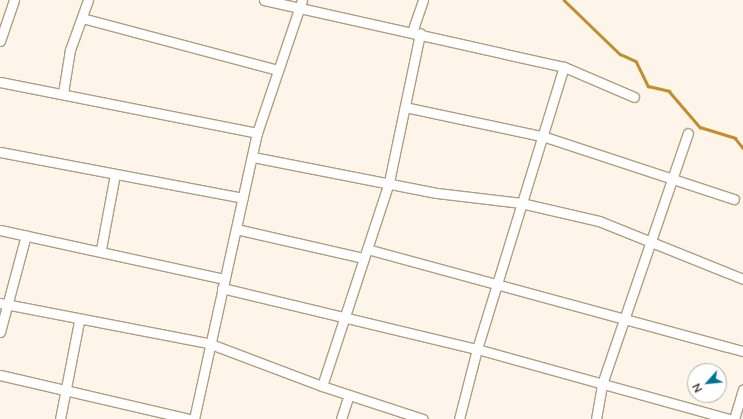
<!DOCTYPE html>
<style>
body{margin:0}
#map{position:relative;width:743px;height:419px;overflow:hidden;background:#fdf5e9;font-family:Lato,sans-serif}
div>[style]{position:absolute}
.stream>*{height:2.5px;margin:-1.25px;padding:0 1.25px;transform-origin:1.25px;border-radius:1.25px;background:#c48d2b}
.roads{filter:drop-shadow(1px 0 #b19e81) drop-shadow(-1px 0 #b19e81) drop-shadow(0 1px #b19e81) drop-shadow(0 -1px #b19e81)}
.minor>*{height:9px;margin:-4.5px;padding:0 4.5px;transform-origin:4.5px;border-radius:4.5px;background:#fff}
span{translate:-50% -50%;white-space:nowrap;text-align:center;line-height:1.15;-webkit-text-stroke:4px #fff;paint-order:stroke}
.north{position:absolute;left:687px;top:363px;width:40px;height:40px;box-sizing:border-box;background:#fff;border:1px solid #b3b0ab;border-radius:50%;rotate:243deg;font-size:11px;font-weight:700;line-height:16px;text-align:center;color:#41392d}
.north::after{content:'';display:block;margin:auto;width:14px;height:18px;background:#00739d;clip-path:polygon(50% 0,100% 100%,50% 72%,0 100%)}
</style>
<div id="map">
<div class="stream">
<i style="left:564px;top:0;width:78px;rotate:44deg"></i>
<i style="left:620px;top:54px;width:17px;rotate:24deg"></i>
<i style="left:636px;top:61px;width:28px;rotate:64deg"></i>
<i style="left:648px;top:86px;width:22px;rotate:13deg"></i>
<i style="left:669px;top:91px;width:48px;rotate:49.3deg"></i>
<i style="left:700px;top:127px;width:37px;rotate:17deg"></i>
<i style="left:735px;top:138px;width:13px;rotate:51deg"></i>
</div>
<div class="roads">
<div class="minor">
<i style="left:264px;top:0;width:307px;rotate:12.6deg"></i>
<i style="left:564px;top:67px;width:76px;rotate:23.2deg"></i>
<i style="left:82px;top:18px;width:203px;rotate:14.9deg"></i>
<i style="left:412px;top:32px;width:34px;rotate:-71deg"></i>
<i style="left:0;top:41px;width:43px;rotate:-71.1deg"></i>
<i style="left:0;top:82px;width:262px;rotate:11.2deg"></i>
<i style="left:63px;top:93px;width:44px;rotate:-80.8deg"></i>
<i style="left:70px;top:50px;width:53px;rotate:-70.2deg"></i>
<i style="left:405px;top:107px;width:140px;rotate:12deg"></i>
<i style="left:542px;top:136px;width:202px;rotate:18.2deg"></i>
<i style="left:0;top:152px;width:247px;rotate:10.7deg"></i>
<i style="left:253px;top:157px;width:187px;rotate:11.1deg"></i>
<i style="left:437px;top:193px;width:85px;rotate:6.8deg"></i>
<i style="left:521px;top:203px;width:80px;rotate:13deg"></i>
<i style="left:599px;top:221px;width:155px;rotate:21.9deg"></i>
<i style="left:236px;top:229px;width:131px;rotate:12.8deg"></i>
<i style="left:0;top:230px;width:229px;rotate:12.3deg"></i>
<i style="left:101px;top:249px;width:76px;rotate:-79.4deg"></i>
<i style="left:367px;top:249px;width:390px;rotate:15.2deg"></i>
<i style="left:222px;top:288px;width:262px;rotate:13.5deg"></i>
<i style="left:477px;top:349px;width:262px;rotate:15.5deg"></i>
<i style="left:0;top:303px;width:212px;rotate:10.9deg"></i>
<i style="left:208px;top:343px;width:122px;rotate:20.7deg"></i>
<i style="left:322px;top:386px;width:106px;rotate:18.1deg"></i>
<i style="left:0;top:332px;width:100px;rotate:-75deg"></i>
<i style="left:0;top:375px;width:194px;rotate:13.1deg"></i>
<i style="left:322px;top:386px;width:215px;rotate:-71.8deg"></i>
<i style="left:389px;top:182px;width:152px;rotate:-78.2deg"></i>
<i style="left:60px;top:419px;width:100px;rotate:-79deg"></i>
<i style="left:194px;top:419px;width:293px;rotate:-77.6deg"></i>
<i style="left:257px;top:133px;width:140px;rotate:-71.3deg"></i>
<i style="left:341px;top:419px;width:25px;rotate:-72deg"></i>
<i style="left:459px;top:419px;width:72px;rotate:-75.6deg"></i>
<i style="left:477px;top:349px;width:295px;rotate:-72.9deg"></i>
<i style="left:596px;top:419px;width:36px;rotate:-80deg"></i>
<i style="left:602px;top:384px;width:265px;rotate:-71.1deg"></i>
<i style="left:734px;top:419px;width:31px;rotate:-73deg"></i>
</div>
</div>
<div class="north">N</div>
</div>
